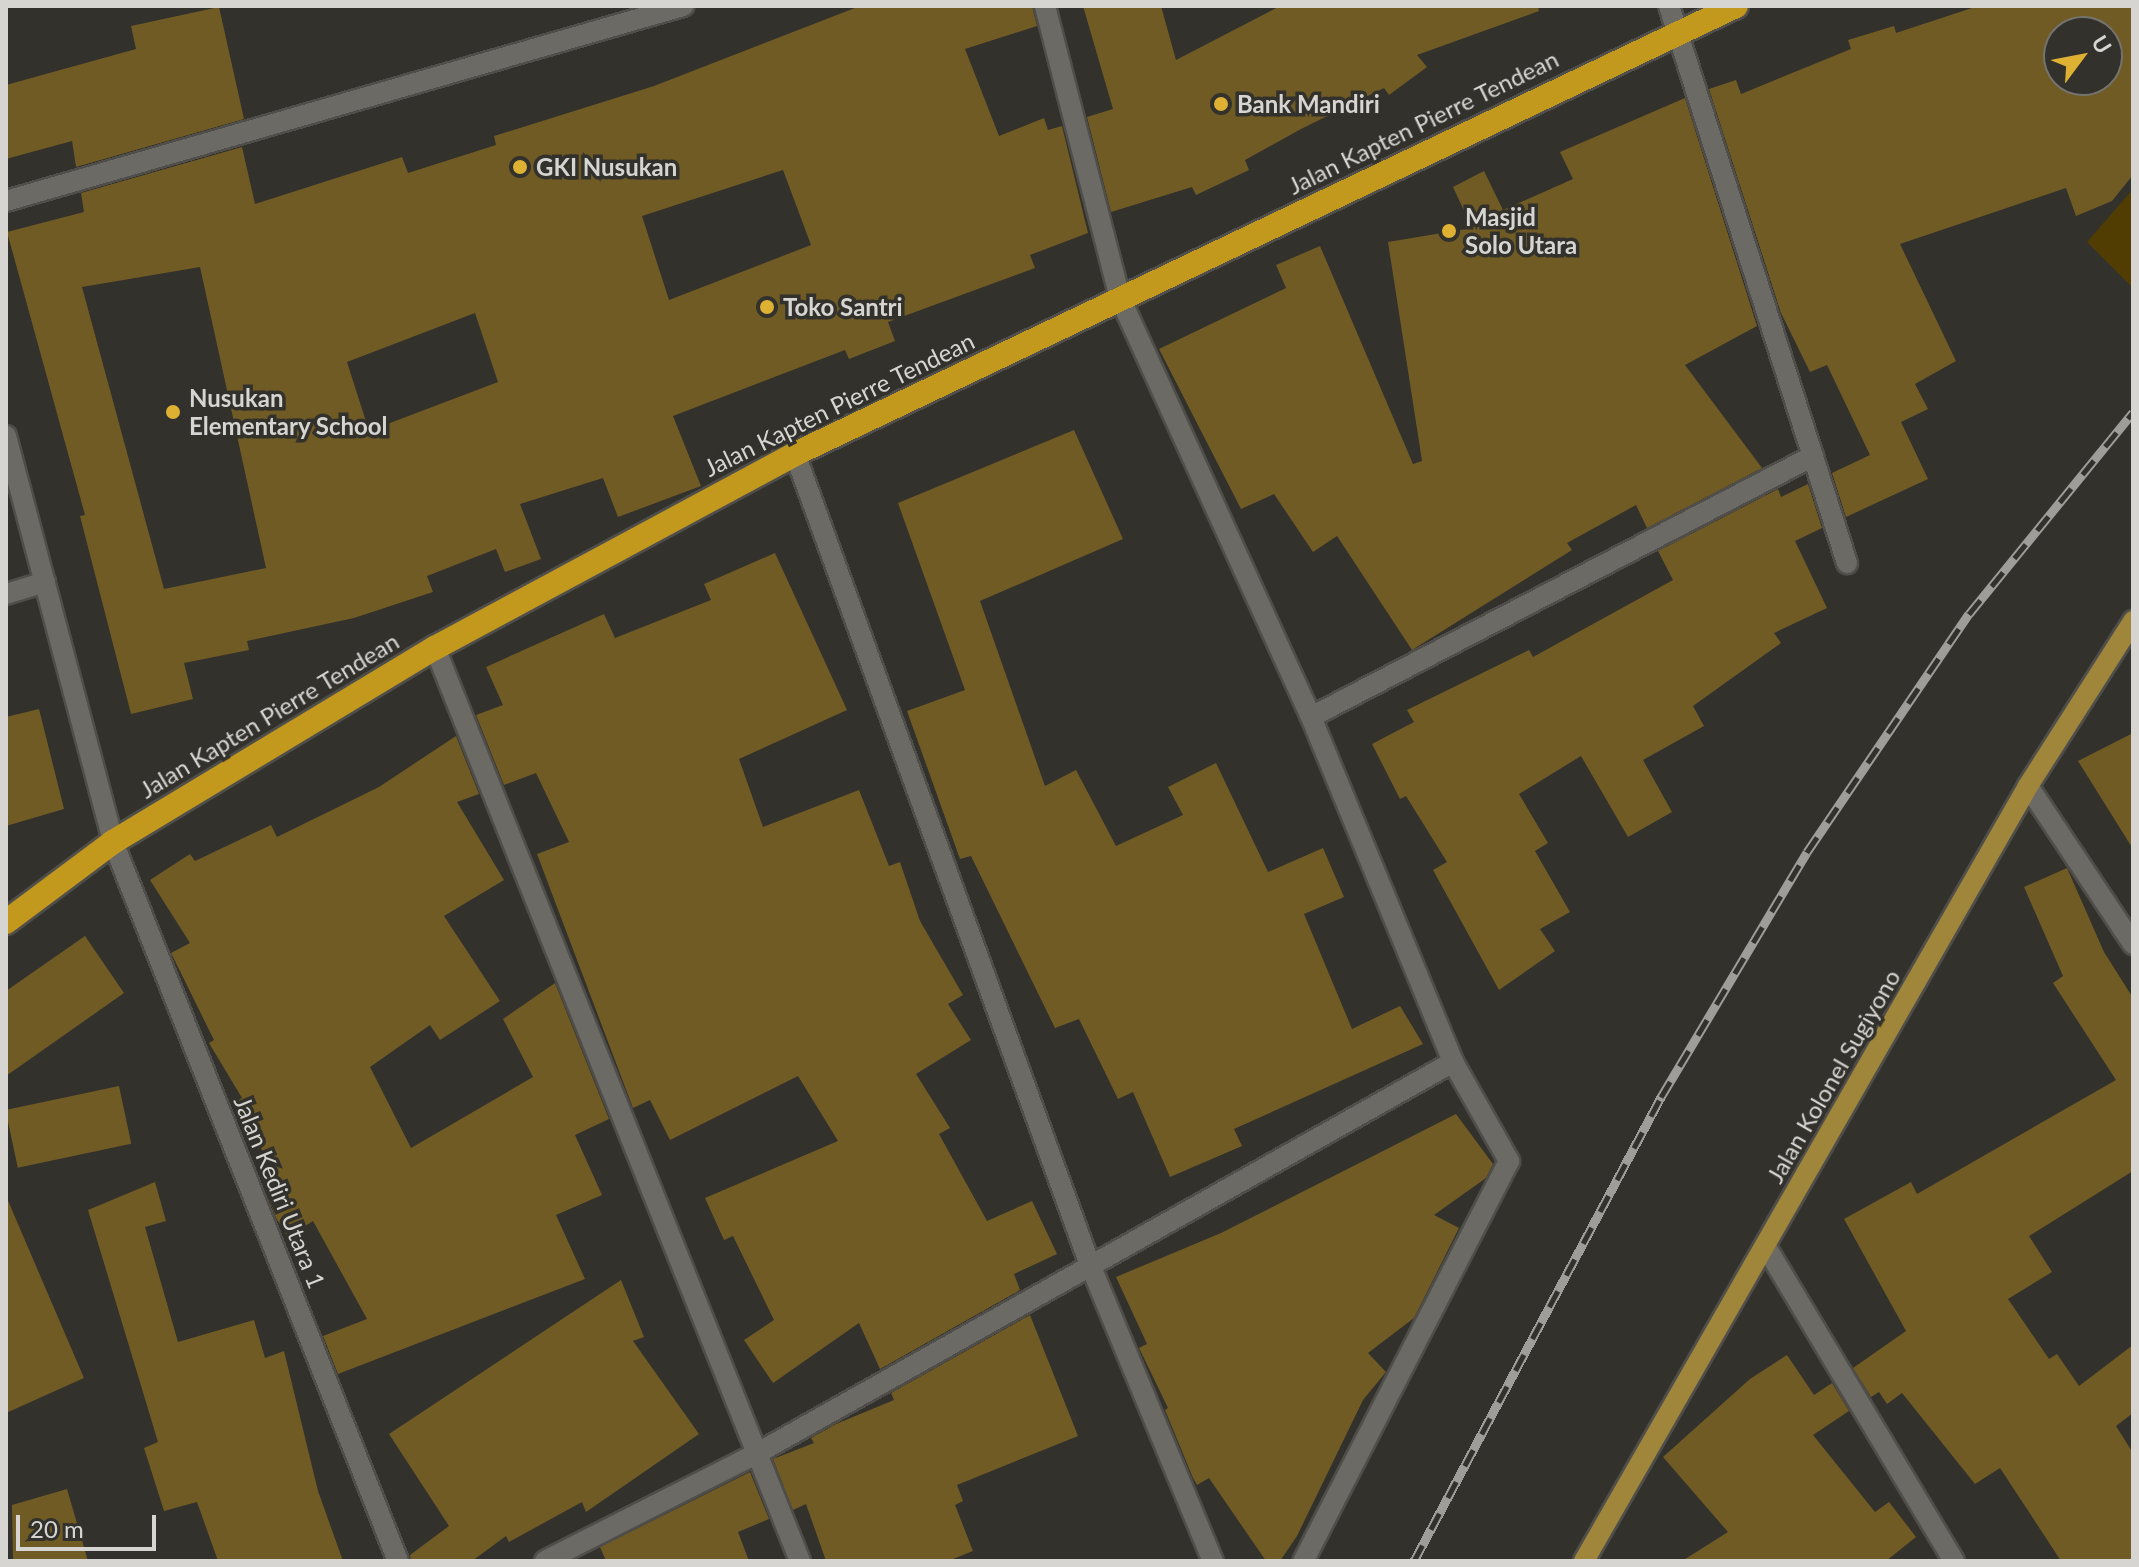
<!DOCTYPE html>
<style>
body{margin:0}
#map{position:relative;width:2139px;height:1567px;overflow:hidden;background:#32312c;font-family:Lato,sans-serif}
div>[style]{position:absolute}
.green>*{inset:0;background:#513d01}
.building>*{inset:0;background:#705b25;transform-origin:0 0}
.roads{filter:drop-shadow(2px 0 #4f4e4a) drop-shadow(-2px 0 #4f4e4a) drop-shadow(0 2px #4f4e4a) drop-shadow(0 -2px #4f4e4a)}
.minor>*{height:20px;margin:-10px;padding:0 10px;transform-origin:10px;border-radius:10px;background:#6c6a65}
.major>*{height:20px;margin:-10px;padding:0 10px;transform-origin:10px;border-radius:10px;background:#a0863a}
.highway>*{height:24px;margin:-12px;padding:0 12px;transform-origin:12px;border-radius:12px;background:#c3991d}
.rail>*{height:9px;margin-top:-4.5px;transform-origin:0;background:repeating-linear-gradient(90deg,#32312c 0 18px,#9e9d9a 0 36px);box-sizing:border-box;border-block:2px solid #9e9d9a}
.dots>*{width:22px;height:22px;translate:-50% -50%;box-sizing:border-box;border:4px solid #32312c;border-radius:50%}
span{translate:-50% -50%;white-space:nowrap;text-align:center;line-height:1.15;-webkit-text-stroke:7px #32312c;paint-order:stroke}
.poi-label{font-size:24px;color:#d6d5d2;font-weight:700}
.left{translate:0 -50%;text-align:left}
.street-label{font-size:24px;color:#d6d5d2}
.frame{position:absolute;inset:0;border:8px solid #d6d5d2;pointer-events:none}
.north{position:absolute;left:2043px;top:16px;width:80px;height:80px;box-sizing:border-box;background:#32312c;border:2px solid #74736e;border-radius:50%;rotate:58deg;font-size:22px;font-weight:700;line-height:32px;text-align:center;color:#d6d5d2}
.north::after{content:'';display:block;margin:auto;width:28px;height:36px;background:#deb133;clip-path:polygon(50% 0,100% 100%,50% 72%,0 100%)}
.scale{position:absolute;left:16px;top:1515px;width:140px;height:36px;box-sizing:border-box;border:4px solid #d6d5d2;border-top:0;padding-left:10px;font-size:24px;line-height:28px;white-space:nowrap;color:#d6d5d2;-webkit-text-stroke:6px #32312c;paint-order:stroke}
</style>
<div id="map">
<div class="green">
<i style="clip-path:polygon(2133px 189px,2133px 288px,2087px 242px)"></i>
</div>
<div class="building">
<i style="clip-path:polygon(evenodd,860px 6px,1032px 6px,1037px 26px,965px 49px,999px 136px,1044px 118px,1048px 130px,1062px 126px,1088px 233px,1030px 255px,1035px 268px,888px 322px,895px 341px,849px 359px,845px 350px,673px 416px,701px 486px,618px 517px,603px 478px,520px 504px,541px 559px,505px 572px,496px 549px,427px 576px,433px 592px,354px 618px,247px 641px,249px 650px,184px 663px,193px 699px,131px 714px,80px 516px,85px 515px,7px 232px,84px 212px,81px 193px,242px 147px,255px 204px,402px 157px,408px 173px,496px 145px,494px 136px,654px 86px,860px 6px,783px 170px,811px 245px,669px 300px,642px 216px,783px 170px,860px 6px,200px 267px,266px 568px,164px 589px,82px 287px,200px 267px,860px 6px,475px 313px,498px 382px,369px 431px,347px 362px,475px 313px)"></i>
<i style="clip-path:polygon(1083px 6px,1161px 6px,1176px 60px,1280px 6px,1538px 6px,1539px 11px,1417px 55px,1427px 67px,1389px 95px,1384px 88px,1301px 129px,1245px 160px,1249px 170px,1196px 195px,1192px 187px,1111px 212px,1087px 117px,1113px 109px)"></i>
<i style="clip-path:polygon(evenodd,1978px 6px,2133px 6px,2133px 175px,2112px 201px,2076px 216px,2066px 188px,1900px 244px,1956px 361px,1915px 384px,1928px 409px,1901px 422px,1928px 479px,1846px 517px,1832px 473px,1870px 455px,1827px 365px,1810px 372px,1781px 313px,1709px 89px,1736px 80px,1741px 94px,1851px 49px,1848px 40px,1894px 26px,1896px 33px,1978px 6px,2059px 32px,2107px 32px,2107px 80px,2059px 80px,2059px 32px)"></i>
<i style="clip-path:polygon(219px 7px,244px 119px,76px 167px,72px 141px,6px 159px,6px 85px,136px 49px,131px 26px)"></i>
<i style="clip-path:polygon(1685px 98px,1757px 326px,1685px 365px,1762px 468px,1647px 528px,1636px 505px,1567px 543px,1572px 550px,1412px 650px,1337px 536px,1313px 552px,1274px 494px,1241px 509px,1159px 349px,1286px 288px,1276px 265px,1320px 246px,1413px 464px,1422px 461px,1388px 242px,1472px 228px,1453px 187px,1484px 171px,1503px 210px,1573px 179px,1560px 152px)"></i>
<i style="clip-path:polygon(1074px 430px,1123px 539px,980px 601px,1045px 786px,1076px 770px,1116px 846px,1183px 815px,1168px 787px,1216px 763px,1268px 872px,1323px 848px,1344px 897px,1304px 914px,1352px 1029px,1400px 1006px,1423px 1044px,1234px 1129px,1242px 1146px,1170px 1177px,1133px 1092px,1118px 1099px,1079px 1019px,1055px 1028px,971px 856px,960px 859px,907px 711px,965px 690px,898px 503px)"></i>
<i style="clip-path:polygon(1808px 484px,1822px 528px,1795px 541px,1827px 608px,1774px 633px,1781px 643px,1693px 706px,1704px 726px,1643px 760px,1672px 812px,1628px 837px,1581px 756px,1519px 794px,1548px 843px,1535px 851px,1570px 912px,1540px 929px,1555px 951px,1499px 990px,1433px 870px,1447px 862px,1406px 796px,1400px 799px,1372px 744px,1414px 722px,1407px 710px,1529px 650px,1533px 657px,1673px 580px,1658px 551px,1778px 489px,1781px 497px)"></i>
<i style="clip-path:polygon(775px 553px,847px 710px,739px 759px,763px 827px,859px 790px,889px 866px,900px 862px,920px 921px,963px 995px,948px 1004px,971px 1040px,916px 1074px,950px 1128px,939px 1134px,987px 1221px,1032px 1201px,1057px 1254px,1014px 1274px,1020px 1290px,880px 1369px,859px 1323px,773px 1383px,744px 1340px,774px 1320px,733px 1236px,724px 1240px,705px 1198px,838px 1141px,798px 1076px,670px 1140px,650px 1100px,633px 1108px,537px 854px,569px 842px,536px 773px,504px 785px,476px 715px,503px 705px,486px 667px,604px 614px,615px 638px,711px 600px,704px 584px)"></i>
<i style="clip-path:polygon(39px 709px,64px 809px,6px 826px,6px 717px)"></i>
<i style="clip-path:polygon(2133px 733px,2133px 849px,2078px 761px)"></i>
<i style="clip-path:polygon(456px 736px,479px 794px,457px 802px,504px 880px,444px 916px,500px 1001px,440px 1040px,430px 1025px,370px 1067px,411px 1148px,533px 1077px,503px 1019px,555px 983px,609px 1119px,575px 1135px,602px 1195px,556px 1215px,585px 1279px,338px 1374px,323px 1336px,367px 1319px,313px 1221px,288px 1237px,276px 1218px,266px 1191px,281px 1182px,234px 1103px,242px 1098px,209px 1043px,214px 1040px,171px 953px,190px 943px,150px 880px,190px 854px,195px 861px,271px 825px,277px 837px,379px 787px)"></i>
<i style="clip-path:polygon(2067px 868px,2104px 952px,2133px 998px,2133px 1171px,2029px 1236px,2052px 1272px,2008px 1299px,2049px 1359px,2057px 1354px,2079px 1386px,2133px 1345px,2133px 1413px,2116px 1426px,2133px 1453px,2133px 1561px,2061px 1561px,2000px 1468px,1975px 1484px,1902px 1393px,1887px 1404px,1879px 1392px,1871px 1397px,1853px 1368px,1906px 1331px,1844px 1219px,1911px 1182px,1917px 1194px,2116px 1080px,2053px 983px,2063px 976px,2024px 887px)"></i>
<i style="clip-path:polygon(85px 936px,124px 993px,6px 1076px,6px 991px)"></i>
<i style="left:119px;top:1086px;width:59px;height:116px;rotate:78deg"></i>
<i style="clip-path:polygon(1456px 1114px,1493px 1164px,1486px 1178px,1434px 1215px,1459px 1228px,1414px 1318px,1368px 1353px,1386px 1372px,1363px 1400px,1297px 1536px,1280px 1561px,1266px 1561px,1209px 1478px,1197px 1485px,1193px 1478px,1165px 1410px,1168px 1408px,1139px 1348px,1147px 1344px,1116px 1277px,1221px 1233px)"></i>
<i style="clip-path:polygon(155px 1182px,166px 1221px,145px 1227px,178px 1342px,254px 1320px,265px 1358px,284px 1351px,318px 1491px,343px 1561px,218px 1561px,197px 1502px,164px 1511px,144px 1448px,158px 1442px,88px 1210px)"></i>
<i style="clip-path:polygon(6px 1196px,84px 1378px,6px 1413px)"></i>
<i style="clip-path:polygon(621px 1280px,644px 1337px,633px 1341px,699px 1434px,586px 1512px,582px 1502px,509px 1542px,506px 1536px,472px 1561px,411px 1561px,410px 1555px,449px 1526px,389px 1434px)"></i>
<i style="clip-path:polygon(1030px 1315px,1078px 1436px,957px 1485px,963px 1501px,955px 1505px,973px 1551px,948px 1561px,826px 1561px,806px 1504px,793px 1510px,773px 1459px,814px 1443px,811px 1438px,836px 1424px,894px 1400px,891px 1393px)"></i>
<i style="clip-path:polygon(1787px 1355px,1814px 1395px,1832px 1383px,1849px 1411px,1813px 1435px,1875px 1512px,1889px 1502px,1916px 1537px,1886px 1561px,1682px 1561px,1728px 1532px,1663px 1457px,1750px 1379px)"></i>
<i style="clip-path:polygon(750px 1472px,769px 1519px,738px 1532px,749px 1561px,606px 1561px,600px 1547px)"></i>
<i style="clip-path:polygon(67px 1489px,88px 1561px,13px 1561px,12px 1505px)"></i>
</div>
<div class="roads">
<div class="minor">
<i style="left:1045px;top:6px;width:301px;rotate:75.6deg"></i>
<i style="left:1120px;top:298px;width:460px;rotate:65.5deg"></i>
<i style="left:1311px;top:717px;width:373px;rotate:67.6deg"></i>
<i style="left:1453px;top:1062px;width:114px;rotate:60.5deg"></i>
<i style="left:1509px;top:1161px;width:450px;rotate:117.2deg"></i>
<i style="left:1669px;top:6px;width:585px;rotate:72.28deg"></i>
<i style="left:6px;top:201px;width:705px;rotate:-16.07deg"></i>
<i style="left:6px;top:436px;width:420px;rotate:75.2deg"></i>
<i style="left:113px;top:842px;width:773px;rotate:68.38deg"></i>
<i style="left:795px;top:454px;width:860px;rotate:70.01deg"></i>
<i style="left:1089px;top:1262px;width:324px;rotate:67.5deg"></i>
<i style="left:6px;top:594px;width:41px;rotate:-17.1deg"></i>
<i style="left:435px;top:648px;width:983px;rotate:68.21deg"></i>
<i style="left:1311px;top:717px;width:566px;rotate:-27.47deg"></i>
<i style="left:2028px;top:786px;width:190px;rotate:56.4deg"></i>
<i style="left:1766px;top:1247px;width:366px;rotate:59.1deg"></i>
<i style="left:545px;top:1561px;width:237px;rotate:-26.9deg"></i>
<i style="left:756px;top:1454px;width:800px;rotate:-29.35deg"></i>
</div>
<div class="major">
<i style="left:1584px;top:1561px;width:893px;rotate:-60.19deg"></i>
<i style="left:2028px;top:786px;width:196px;rotate:-57.5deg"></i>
</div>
<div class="highway">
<i style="left:6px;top:922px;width:134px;rotate:-36.8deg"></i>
<i style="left:113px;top:842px;width:376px;rotate:-31.1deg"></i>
<i style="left:435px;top:648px;width:409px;rotate:-28.3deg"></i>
<i style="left:795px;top:454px;width:1042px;rotate:-25.46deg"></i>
</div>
</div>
<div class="rail">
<i style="left:1414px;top:1561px;width:526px;rotate:-61.97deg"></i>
<i style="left:1661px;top:1097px;width:285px;rotate:-59.2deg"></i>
<i style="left:1807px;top:852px;width:288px;rotate:-55.8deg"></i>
<i style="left:1969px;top:614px;width:260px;rotate:-50.9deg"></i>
</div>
<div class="dots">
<i style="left:1221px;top:104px;background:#deb133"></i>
<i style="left:520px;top:167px;background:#deb133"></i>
<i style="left:1449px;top:231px;background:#deb133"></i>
<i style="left:767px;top:307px;background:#deb133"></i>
<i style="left:173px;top:412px;background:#deb133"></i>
</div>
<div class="poi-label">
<span class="left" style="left:1237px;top:104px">Bank Mandiri</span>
<span class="left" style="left:536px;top:167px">GKI Nusukan</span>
<span class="left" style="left:1465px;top:231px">Masjid<br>Solo Utara</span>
<span class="left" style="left:783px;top:307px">Toko Santri</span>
<span class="left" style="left:189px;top:412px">Nusukan<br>Elementary School</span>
</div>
<div class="street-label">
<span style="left:1423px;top:122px;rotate:-26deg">Jalan Kapten Pierre Tendean</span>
<span style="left:839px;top:404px;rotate:-26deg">Jalan Kapten Pierre Tendean</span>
<span style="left:269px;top:715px;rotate:-31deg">Jalan Kapten Pierre Tendean</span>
<span style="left:1833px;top:1076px;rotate:-60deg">Jalan Kolonel Sugiyono</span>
<span style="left:280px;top:1192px;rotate:68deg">Jalan Kediri Utara 1</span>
</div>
<div class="frame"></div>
<div class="north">U</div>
<div class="scale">20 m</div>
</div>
